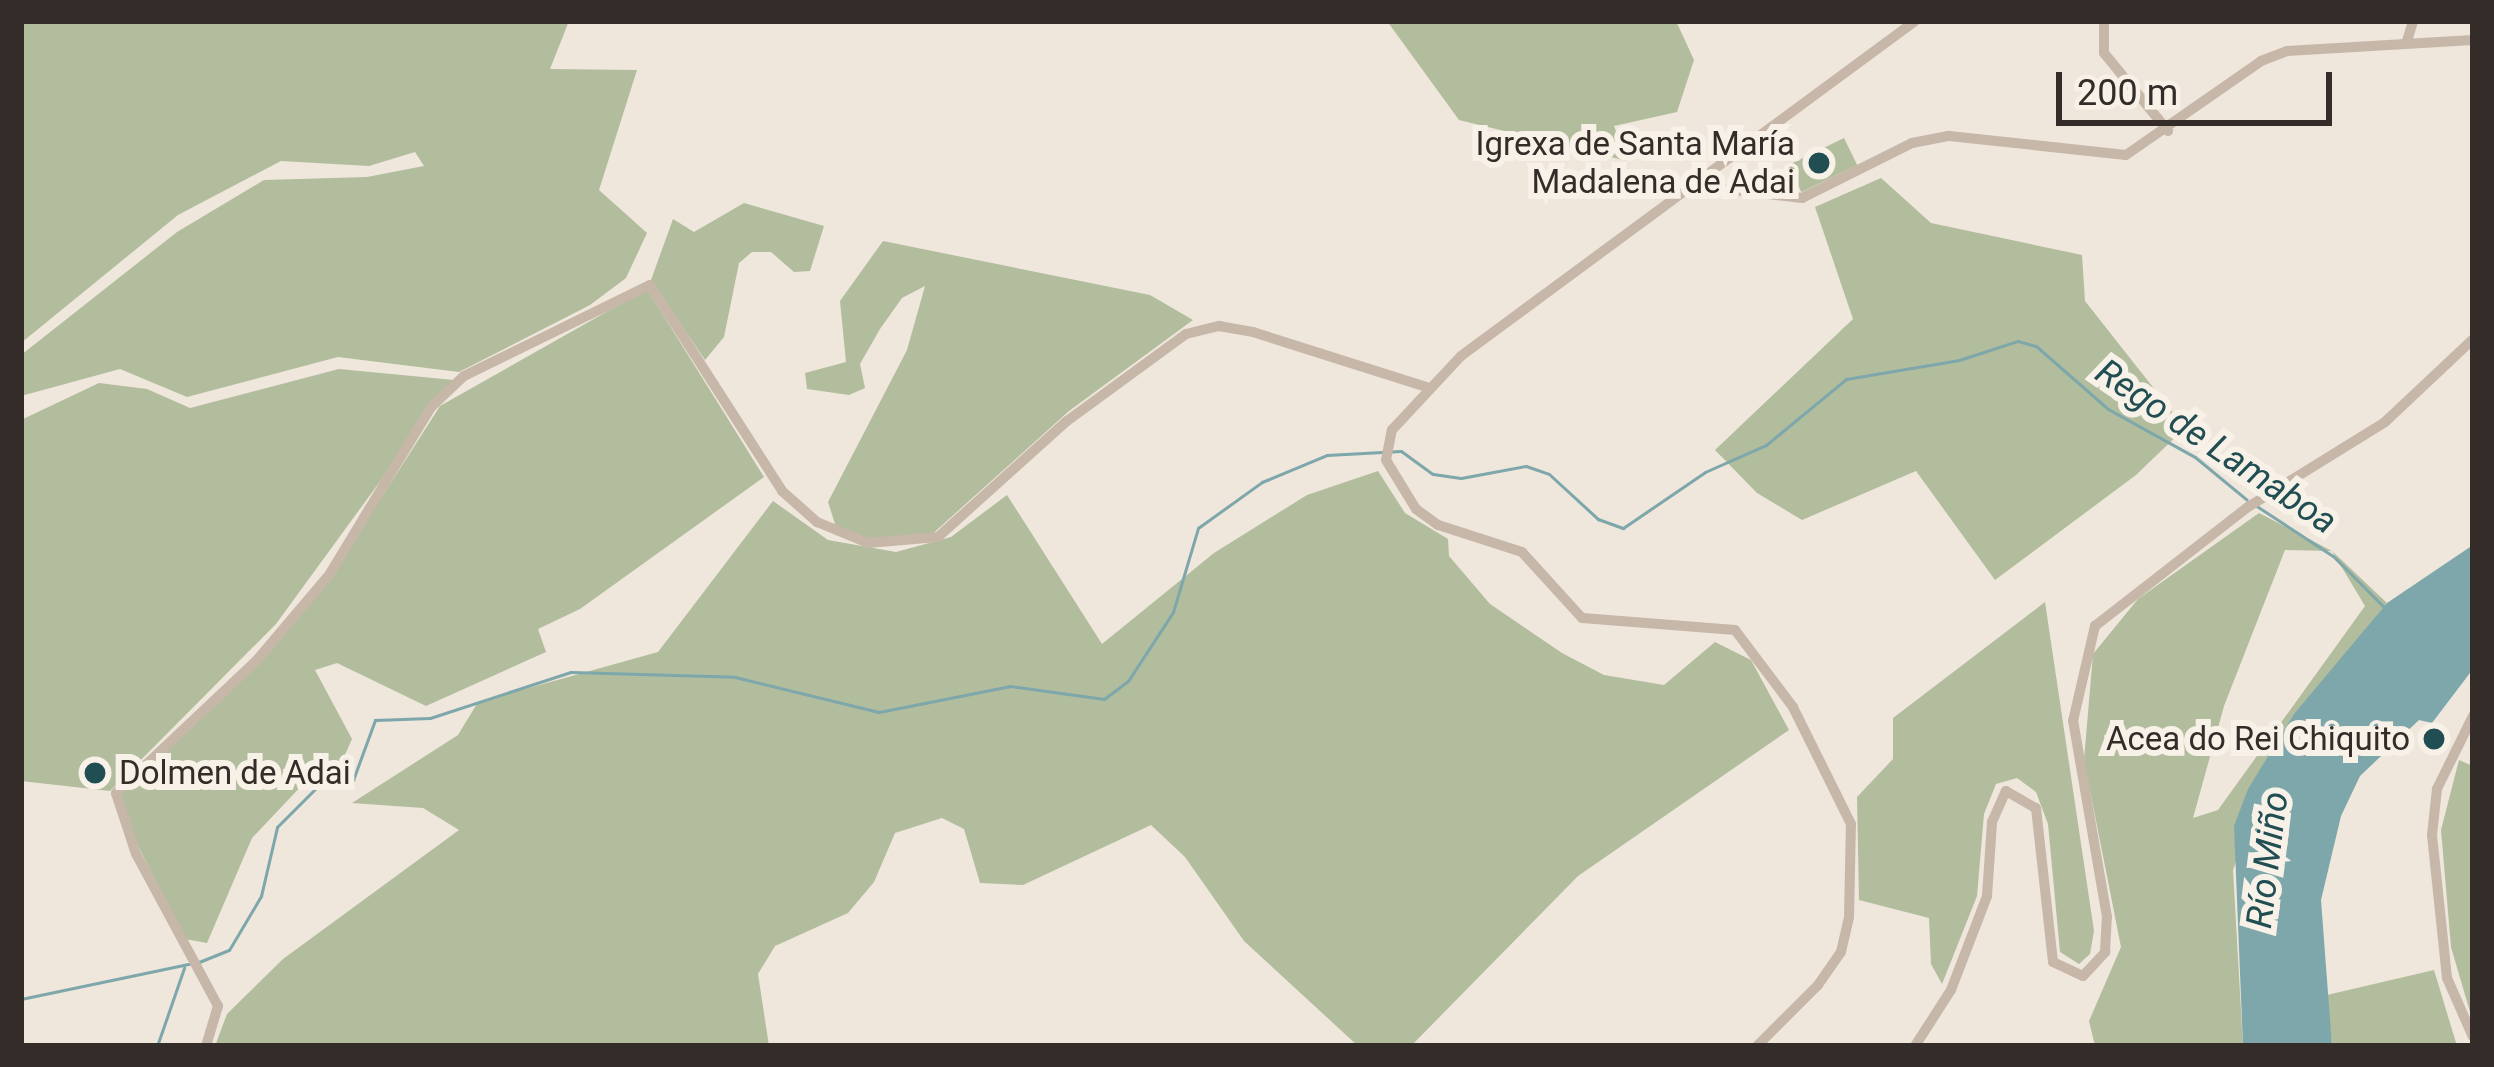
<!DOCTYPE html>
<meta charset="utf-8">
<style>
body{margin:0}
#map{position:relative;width:2494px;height:1067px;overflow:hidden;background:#efe6dc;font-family:Roboto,sans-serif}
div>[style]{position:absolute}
.green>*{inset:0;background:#b2bd9d;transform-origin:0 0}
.water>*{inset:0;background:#7da7aa}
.stream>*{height:3px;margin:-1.5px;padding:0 1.5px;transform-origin:1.5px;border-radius:1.5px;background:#7da7aa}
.minor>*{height:10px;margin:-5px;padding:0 5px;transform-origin:5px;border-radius:5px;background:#c6b7a9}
.dots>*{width:33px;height:33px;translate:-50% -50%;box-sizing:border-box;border:6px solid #f8f1e8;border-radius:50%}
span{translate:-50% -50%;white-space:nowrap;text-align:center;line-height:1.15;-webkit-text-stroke:12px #f8f1e8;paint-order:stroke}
.poi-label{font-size:33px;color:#342c28}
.right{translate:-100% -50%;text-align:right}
.left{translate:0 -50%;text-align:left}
.water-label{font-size:36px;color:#214e52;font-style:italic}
.frame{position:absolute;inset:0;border:24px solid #342c28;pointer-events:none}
.scale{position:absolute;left:2056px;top:72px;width:276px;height:54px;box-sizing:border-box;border:6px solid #342c28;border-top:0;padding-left:15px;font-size:36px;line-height:42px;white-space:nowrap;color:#342c28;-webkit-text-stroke:9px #f8f1e8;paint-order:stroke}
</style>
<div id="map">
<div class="green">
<i style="clip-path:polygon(21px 21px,569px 21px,550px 69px,637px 70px,599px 190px,647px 233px,626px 278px,590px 305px,459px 372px,338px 357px,187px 397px,120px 369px,21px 396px,21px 355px,177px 232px,264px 180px,367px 177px,424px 166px,415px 152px,369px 166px,281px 161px,178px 215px,21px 343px)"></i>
<i style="clip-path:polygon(1387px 21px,1676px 21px,1694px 60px,1677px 112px,1614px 126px,1627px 161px,1459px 120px)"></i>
<i style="left:1844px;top:138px;width:30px;height:62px;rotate:64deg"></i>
<i style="clip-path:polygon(1881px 178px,1931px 223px,2082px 255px,2085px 301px,2185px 428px,2136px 475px,1995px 580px,1916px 471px,1802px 520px,1757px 493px,1715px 450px,1853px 319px,1815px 207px)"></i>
<i style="clip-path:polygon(744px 203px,824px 226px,810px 271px,794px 272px,771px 252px,752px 252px,739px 263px,724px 337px,705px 360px,651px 280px,673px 219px,694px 232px)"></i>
<i style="clip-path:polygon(883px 241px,1150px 295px,1193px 320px,1069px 411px,929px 537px,874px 541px,836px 527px,828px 502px,907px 350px,925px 286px,902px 298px,880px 329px,860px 364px,865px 388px,849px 395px,807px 389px,805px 373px,846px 362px,840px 301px)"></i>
<i style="clip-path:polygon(647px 289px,764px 477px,580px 609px,538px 629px,546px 652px,426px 706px,337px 663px,315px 670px,352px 739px,343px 759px,306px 781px,252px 838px,207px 943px,185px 939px,119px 808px,122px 791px,325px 586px,440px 406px)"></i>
<i style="clip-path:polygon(339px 369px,454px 380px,276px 624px,110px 791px,21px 781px,21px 420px,99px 383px,147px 389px,190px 408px)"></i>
<i style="clip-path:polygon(1378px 471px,1405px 513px,1448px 539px,1449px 556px,1490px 604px,1562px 653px,1604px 675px,1664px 685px,1715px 642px,1751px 660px,1789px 730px,1578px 876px,1411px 1046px,1358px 1046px,1244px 941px,1185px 857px,1151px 825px,1023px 885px,980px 883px,964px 829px,942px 818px,895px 833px,874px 882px,848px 913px,775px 946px,758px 974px,769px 1046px,215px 1046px,227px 1014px,283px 959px,459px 830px,423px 808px,352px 803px,458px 735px,478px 702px,658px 652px,773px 501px,828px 540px,896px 552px,951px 537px,1007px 495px,1102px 644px,1214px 553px,1307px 495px)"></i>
<i style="clip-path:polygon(evenodd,2259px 513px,2332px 551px,2387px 603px,2276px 742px,2233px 870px,2243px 1046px,2095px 1046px,2089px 1021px,2121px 947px,2084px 760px,2093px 654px,2138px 599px,2259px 513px,2285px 550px,2332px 551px,2365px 606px,2218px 810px,2193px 818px,2224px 706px,2285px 550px)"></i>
<i style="clip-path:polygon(2045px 602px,2094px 931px,2090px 954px,2079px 964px,2060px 952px,2048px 824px,2036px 792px,2017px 778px,1996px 784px,1984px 814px,1977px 896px,1942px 984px,1931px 964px,1929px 918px,1859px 900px,1857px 797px,1893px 759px,1893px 718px)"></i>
<i style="clip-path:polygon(2459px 760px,2473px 766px,2473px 1022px,2451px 947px,2441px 830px)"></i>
<i style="clip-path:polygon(2434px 970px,2457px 1046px,2332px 1046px,2327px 995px)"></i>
</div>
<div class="water">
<i style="clip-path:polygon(2473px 545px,2473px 669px,2432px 723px,2419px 720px,2360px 776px,2341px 816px,2321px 900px,2332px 1046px,2243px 1046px,2234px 826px,2248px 789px,2294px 714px,2387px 603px)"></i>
</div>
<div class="stream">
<i style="left:2255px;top:505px;width:93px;rotate:33.2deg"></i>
<i style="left:2333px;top:556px;width:71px;rotate:45deg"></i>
<i style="left:199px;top:962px;width:32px;rotate:-22deg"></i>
<i style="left:229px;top:950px;width:63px;rotate:-59.3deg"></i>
<i style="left:261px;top:896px;width:71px;rotate:-76.9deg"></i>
<i style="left:277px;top:827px;width:58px;rotate:-45deg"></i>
<i style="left:318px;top:786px;width:36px;rotate:-10deg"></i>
<i style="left:353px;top:780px;width:64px;rotate:-69.9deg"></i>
<i style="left:375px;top:720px;width:55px;rotate:-2.1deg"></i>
<i style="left:430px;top:718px;width:148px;rotate:-18.1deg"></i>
<i style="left:571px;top:672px;width:164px;rotate:1.7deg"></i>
<i style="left:735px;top:677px;width:148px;rotate:13.7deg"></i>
<i style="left:879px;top:712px;width:134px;rotate:-11.2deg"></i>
<i style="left:1010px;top:686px;width:95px;rotate:7.9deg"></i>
<i style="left:1104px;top:699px;width:30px;rotate:-37deg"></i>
<i style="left:1128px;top:681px;width:82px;rotate:-56.9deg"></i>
<i style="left:1173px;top:612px;width:88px;rotate:-73.4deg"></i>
<i style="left:1198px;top:528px;width:79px;rotate:-35.7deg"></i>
<i style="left:1262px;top:482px;width:70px;rotate:-22.6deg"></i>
<i style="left:1327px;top:455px;width:74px;rotate:-3.1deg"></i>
<i style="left:1401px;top:451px;width:39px;rotate:36deg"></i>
<i style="left:1433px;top:474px;width:28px;rotate:8deg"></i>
<i style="left:1461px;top:478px;width:66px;rotate:-10.5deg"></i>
<i style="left:1526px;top:466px;width:24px;rotate:19deg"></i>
<i style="left:1549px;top:474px;width:67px;rotate:42.6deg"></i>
<i style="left:1598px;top:519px;width:27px;rotate:20deg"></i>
<i style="left:1623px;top:528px;width:99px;rotate:-34.3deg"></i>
<i style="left:1705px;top:472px;width:67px;rotate:-23.9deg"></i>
<i style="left:1766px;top:445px;width:104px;rotate:-39.5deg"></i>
<i style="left:1846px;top:379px;width:115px;rotate:-9.5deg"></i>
<i style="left:1959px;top:360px;width:62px;rotate:-17.9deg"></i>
<i style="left:2018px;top:341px;width:19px;rotate:16deg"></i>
<i style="left:2036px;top:346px;width:96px;rotate:41.2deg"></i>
<i style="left:2108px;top:409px;width:99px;rotate:28.9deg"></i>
<i style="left:2195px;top:457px;width:67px;rotate:39.6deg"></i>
<i style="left:21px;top:999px;width:172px;rotate:-11.8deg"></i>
<i style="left:157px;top:1046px;width:83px;rotate:-70.9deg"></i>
</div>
<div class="minor">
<i style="left:2104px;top:21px;width:32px;rotate:90deg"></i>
<i style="left:2104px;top:53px;width:101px;rotate:50.6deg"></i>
<i style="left:2407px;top:41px;width:21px;rotate:-73deg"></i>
<i style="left:1691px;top:185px;width:112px;rotate:6.7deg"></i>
<i style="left:1802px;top:198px;width:123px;rotate:-26.6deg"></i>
<i style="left:1912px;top:143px;width:38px;rotate:-11deg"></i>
<i style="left:1949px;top:136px;width:178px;rotate:6.1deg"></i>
<i style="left:2126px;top:155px;width:165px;rotate:-34.8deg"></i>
<i style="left:2261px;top:61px;width:28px;rotate:-21deg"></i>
<i style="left:2287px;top:51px;width:186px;rotate:-3.4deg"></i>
<i style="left:2473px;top:716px;width:81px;rotate:116.3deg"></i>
<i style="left:2437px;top:789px;width:46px;rotate:96.2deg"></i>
<i style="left:2432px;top:835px;width:144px;rotate:84deg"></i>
<i style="left:2447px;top:978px;width:64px;rotate:66.2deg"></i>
<i style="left:206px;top:1046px;width:42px;rotate:-73.3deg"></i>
<i style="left:218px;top:1006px;width:173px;rotate:-118.3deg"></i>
<i style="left:136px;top:854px;width:64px;rotate:-108.2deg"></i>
<i style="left:116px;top:793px;width:194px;rotate:-43.3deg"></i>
<i style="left:257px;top:660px;width:111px;rotate:-49.7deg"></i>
<i style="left:329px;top:575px;width:197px;rotate:-58.7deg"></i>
<i style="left:431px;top:407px;width:45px;rotate:-43.2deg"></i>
<i style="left:464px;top:376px;width:207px;rotate:-26.1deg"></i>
<i style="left:650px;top:285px;width:245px;rotate:57.3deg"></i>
<i style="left:782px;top:491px;width:47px;rotate:41.5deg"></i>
<i style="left:817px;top:522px;width:55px;rotate:22.4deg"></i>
<i style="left:868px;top:543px;width:70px;rotate:-4.9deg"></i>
<i style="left:938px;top:537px;width:173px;rotate:-42deg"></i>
<i style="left:1067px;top:421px;width:147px;rotate:-36.2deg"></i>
<i style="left:1186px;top:334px;width:34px;rotate:-14deg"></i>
<i style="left:1219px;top:326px;width:35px;rotate:10deg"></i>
<i style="left:1253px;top:332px;width:182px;rotate:17.6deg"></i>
<i style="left:1757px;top:1046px;width:86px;rotate:-45deg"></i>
<i style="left:1818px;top:985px;width:40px;rotate:-55.1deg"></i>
<i style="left:1841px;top:952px;width:36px;rotate:-77deg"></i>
<i style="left:1849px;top:917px;width:93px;rotate:-88.8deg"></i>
<i style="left:1851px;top:824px;width:131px;rotate:-116.4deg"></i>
<i style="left:1793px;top:707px;width:96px;rotate:-127deg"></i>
<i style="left:1735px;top:630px;width:153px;rotate:-175.5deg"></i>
<i style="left:1582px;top:618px;width:89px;rotate:-132.3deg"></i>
<i style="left:1522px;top:552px;width:88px;rotate:-162.2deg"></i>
<i style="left:1438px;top:525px;width:27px;rotate:-144deg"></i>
<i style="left:1416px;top:509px;width:57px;rotate:-121.5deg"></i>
<i style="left:1386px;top:460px;width:31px;rotate:-79deg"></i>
<i style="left:1392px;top:430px;width:101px;rotate:-47deg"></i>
<i style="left:1461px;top:356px;width:564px;rotate:-36.42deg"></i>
<i style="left:1915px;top:1046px;width:67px;rotate:-57.3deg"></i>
<i style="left:1951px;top:990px;width:101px;rotate:-69deg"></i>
<i style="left:1987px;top:896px;width:74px;rotate:-86.1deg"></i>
<i style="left:1992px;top:822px;width:34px;rotate:-66deg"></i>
<i style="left:2006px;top:791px;width:34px;rotate:30deg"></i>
<i style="left:2036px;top:808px;width:155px;rotate:83.7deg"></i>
<i style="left:2053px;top:962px;width:33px;rotate:25deg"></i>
<i style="left:2083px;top:976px;width:33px;rotate:-47deg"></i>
<i style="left:2105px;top:952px;width:35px;rotate:-87deg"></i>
<i style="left:2107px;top:917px;width:199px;rotate:-99.8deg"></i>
<i style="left:2073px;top:721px;width:98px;rotate:-77deg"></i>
<i style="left:2095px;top:626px;width:194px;rotate:-37.9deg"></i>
<i style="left:2248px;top:507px;width:161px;rotate:-31.8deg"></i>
<i style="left:2385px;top:422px;width:121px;rotate:-43.3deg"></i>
</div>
<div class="dots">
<i style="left:1819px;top:163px;background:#214e52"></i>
<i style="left:2434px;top:739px;background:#214e52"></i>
<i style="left:95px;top:773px;background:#214e52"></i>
</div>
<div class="poi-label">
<span class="right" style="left:1795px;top:163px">Igrexa de Santa María<br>Madalena de Adai</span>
<span class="right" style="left:2410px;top:739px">Acea do Rei Chiquito</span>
<span class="left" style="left:119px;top:773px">Dolmen de Adai</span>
</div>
<div class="water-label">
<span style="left:2216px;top:447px;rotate:34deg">Rego de Lamaboa</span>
<span style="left:2268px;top:860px;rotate:-83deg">Río Miño</span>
</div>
<div class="frame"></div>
<div class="scale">200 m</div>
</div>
